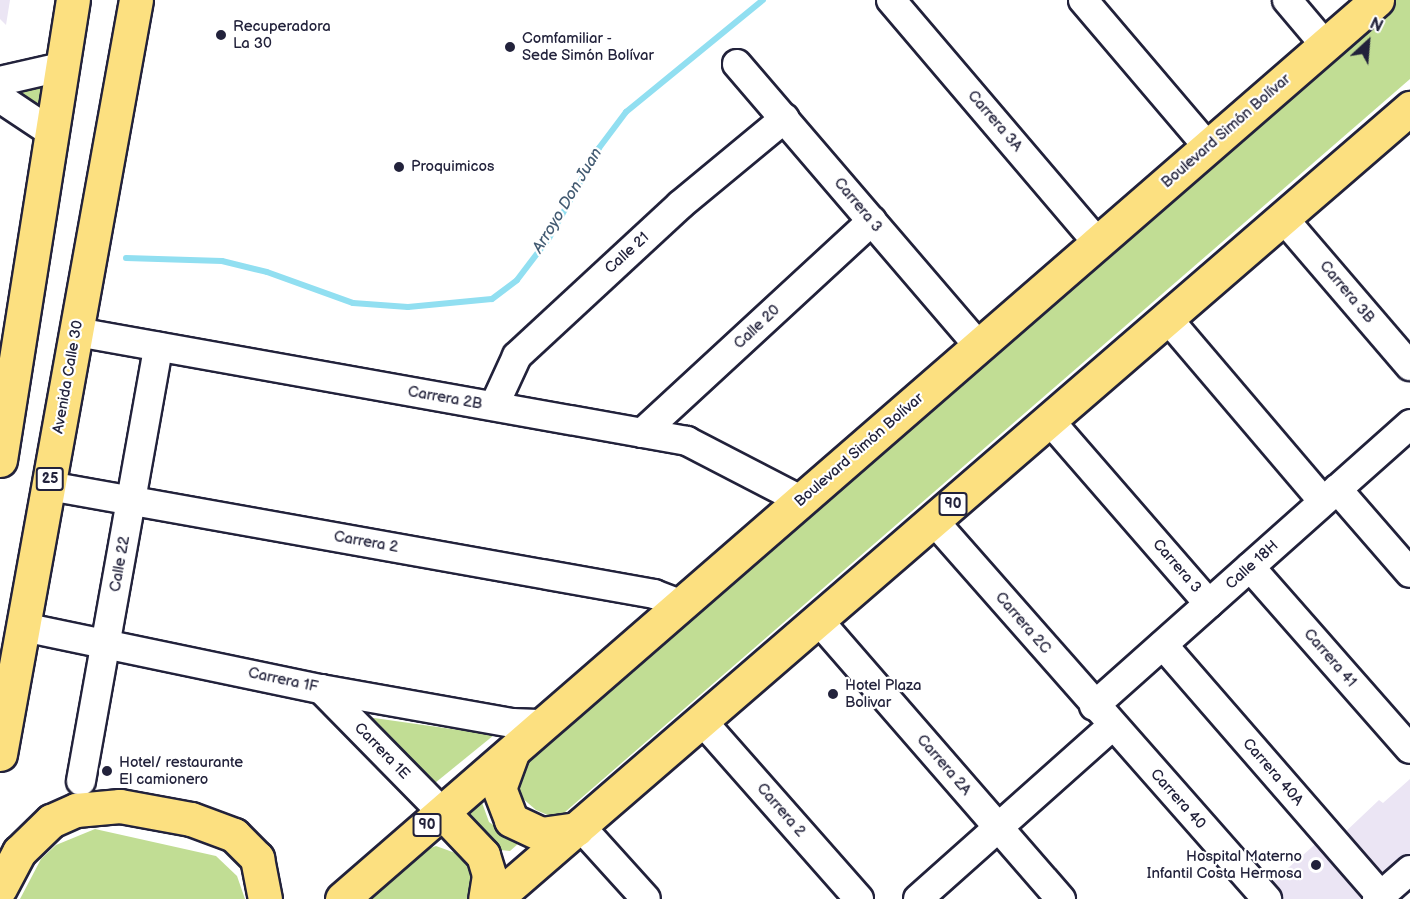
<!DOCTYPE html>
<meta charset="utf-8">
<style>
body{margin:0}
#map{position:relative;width:1410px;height:899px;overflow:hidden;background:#fff;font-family:"Balsamiq Sans",sans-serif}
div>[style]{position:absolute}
.built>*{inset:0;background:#ebe5f4}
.green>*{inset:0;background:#c1dd94}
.stream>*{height:6px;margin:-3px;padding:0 3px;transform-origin:3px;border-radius:3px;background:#91dff1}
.roads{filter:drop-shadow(2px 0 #22223b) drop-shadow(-2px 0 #22223b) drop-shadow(0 2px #22223b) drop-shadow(0 -2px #22223b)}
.minor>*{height:28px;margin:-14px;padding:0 14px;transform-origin:14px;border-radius:14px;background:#fff}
.highway>*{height:33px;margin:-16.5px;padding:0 16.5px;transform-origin:16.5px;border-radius:16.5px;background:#fce080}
.dots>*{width:16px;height:16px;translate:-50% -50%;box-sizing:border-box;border:3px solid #fff;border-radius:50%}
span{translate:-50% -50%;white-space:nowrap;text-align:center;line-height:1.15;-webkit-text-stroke:4.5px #fff;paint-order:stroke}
.shield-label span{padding:2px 4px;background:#fff;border:2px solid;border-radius:4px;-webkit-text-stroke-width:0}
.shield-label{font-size:14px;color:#22223b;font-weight:700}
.poi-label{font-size:15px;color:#22223b}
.left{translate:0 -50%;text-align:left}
.right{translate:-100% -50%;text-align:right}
.street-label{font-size:15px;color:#22223b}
.water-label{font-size:16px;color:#435b72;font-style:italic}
.north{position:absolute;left:1338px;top:12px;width:60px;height:60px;-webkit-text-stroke:4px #fff;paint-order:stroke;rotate:26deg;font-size:16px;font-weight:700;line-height:24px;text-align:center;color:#22223b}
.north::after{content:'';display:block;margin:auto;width:21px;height:27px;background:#22223b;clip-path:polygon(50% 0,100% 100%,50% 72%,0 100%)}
</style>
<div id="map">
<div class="built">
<i style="clip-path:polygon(0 0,10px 0,6px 25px,0 19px)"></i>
<i style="clip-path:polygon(1410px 779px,1410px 863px,1385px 885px,1342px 835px,1379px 800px,1383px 803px)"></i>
<i style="clip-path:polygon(1319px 841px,1368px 897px,1365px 899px,1275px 899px,1265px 888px)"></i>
</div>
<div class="green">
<i style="clip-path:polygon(1394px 0,1410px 0,1410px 79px,557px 819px,536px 810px,521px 797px,514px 782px,515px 766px,1099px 250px)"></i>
<i style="clip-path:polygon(51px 77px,45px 121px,0 91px)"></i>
<i style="clip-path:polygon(367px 717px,494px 735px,435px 783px)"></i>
<i style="clip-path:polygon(480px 797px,489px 822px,519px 843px,510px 851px,491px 849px,460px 814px)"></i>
<i style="clip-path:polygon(95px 829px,216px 856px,237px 876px,245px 899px,20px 899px,41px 859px,56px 845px)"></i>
<i style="clip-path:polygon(436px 846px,461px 855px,469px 866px,472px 879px,467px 899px,366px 899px,417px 853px)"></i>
</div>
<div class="stream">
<i style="left:126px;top:258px;width:96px;rotate:1.8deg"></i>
<i style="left:222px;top:261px;width:46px;rotate:13.7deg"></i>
<i style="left:267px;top:272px;width:91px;rotate:19.8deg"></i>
<i style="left:353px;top:303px;width:55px;rotate:4.2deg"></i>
<i style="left:408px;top:307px;width:84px;rotate:-5.4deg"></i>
<i style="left:492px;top:299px;width:31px;rotate:-37deg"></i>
<i style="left:517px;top:280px;width:53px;rotate:-52.7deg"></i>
<i style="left:549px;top:238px;width:103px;rotate:-60.9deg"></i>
<i style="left:599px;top:148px;width:45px;rotate:-53.1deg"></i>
<i style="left:626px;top:112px;width:177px;rotate:-39.3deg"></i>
</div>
<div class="roads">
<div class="minor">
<i style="left:891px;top:0;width:319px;rotate:49.6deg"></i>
<i style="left:1083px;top:0;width:193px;rotate:49.6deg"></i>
<i style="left:1287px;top:0;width:59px;rotate:49.8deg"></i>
<i style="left:737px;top:64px;width:372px;rotate:49.4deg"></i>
<i style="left:0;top:81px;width:63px;rotate:-12.9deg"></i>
<i style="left:0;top:98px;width:61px;rotate:33.7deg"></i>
<i style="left:1283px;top:218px;width:195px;rotate:49.4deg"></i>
<i style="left:1168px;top:319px;width:239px;rotate:49.6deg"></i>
<i style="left:77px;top:332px;width:620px;rotate:10.13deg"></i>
<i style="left:687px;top:441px;width:128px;rotate:27.4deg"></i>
<i style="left:494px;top:406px;width:55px;rotate:-65.3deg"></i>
<i style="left:517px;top:356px;width:222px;rotate:-42.8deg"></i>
<i style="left:680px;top:205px;width:136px;rotate:-39.6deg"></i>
<i style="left:1050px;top:421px;width:242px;rotate:49deg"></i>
<i style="left:642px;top:433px;width:313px;rotate:-42.7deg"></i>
<i style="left:49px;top:486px;width:615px;rotate:10.12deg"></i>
<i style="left:654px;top:594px;width:30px;rotate:21deg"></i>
<i style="left:1337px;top:489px;width:111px;rotate:49deg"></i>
<i style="left:934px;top:521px;width:504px;rotate:48.62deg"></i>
<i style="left:1250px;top:567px;width:242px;rotate:48.7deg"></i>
<i style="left:819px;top:621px;width:369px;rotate:49deg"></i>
<i style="left:23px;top:627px;width:304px;rotate:11.8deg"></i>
<i style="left:321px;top:689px;width:194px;rotate:10.1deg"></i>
<i style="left:512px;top:723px;width:33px;rotate:2deg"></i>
<i style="left:1163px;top:645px;width:337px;rotate:49deg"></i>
<i style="left:321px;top:689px;width:174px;rotate:45.5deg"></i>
<i style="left:1094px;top:706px;width:424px;rotate:-41.7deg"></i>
<i style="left:703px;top:722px;width:236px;rotate:48.6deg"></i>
<i style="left:81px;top:781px;width:441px;rotate:-79.9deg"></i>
<i style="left:580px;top:826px;width:98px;rotate:47.9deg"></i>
<i style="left:918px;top:899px;width:260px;rotate:-41.7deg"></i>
<i style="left:1377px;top:899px;width:44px;rotate:-41.3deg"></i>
</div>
<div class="highway">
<i style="left:0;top:460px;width:466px;rotate:-81deg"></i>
<i style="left:512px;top:753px;width:37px;rotate:110deg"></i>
<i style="left:499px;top:788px;width:34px;rotate:69deg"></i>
<i style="left:511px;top:820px;width:33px;rotate:25deg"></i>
<i style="left:541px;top:834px;width:36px;rotate:-8deg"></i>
<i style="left:0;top:754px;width:766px;rotate:-79.78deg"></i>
<i style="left:443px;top:813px;width:58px;rotate:46.4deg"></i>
<i style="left:483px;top:855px;width:21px;rotate:73deg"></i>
<i style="left:489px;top:875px;width:24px;rotate:99deg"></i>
<i style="left:0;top:888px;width:41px;rotate:-62.2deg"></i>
<i style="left:19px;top:852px;width:45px;rotate:-44.1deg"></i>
<i style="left:51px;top:821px;width:27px;rotate:-24deg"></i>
<i style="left:76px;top:810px;width:44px;rotate:-5.2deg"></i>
<i style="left:120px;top:806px;width:72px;rotate:10.4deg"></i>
<i style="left:191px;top:819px;width:46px;rotate:20.4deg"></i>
<i style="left:234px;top:835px;width:33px;rotate:45deg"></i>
<i style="left:257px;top:858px;width:42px;rotate:79deg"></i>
<i style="left:342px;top:899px;width:1371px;rotate:-40.98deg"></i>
<i style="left:495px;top:899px;width:1210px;rotate:-40.84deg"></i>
</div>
</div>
<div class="dots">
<i style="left:221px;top:35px;background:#22223b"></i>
<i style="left:510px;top:47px;background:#22223b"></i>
<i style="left:399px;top:167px;background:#22223b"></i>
<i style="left:833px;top:694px;background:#22223b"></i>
<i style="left:107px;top:771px;background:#22223b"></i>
<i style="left:1316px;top:865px;background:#22223b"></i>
</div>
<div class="shield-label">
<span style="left:50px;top:479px">25</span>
<span style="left:953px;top:504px">90</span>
<span style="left:427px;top:825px">90</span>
</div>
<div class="poi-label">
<span class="left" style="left:233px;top:35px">Recuperadora<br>La 30</span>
<span class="left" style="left:522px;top:47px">Comfamiliar -<br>Sede Simón Bolívar</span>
<span class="left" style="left:411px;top:167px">Proquimicos</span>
<span class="left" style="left:845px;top:694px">Hotel Plaza<br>Bolivar</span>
<span class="left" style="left:119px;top:771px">Hotel/ restaurante<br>El camionero</span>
<span class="right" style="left:1302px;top:865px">Hospital Materno<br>Infantil Costa Hermosa</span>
</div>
<div class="street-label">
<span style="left:995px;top:121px;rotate:49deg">Carrera 3A</span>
<span style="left:1226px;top:131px;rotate:-41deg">Boulevard Simón Bolívar</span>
<span style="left:858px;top:205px;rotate:50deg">Carrera 3</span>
<span style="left:627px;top:253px;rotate:-42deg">Calle 21</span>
<span style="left:1347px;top:292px;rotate:50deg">Carrera 3B</span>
<span style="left:757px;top:327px;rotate:-43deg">Calle 20</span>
<span style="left:68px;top:377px;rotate:-80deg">Avenida Calle 30</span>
<span style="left:445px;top:398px;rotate:10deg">Carrera 2B</span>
<span style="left:859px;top:450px;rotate:-41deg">Boulevard Simón Bolívar</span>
<span style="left:366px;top:542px;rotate:10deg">Carrera 2</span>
<span style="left:120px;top:564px;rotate:-80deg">Calle 22</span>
<span style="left:1252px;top:565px;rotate:-42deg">Calle 18H</span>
<span style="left:1177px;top:566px;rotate:49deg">Carrera 3</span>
<span style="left:1023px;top:623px;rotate:49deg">Carrera 2C</span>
<span style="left:1330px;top:658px;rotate:49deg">Carrera 41</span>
<span style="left:283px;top:680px;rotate:12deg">Carrera 1F</span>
<span style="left:382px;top:751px;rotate:46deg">Carrera 1E</span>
<span style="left:944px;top:765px;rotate:49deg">Carrera 2A</span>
<span style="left:1273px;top:772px;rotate:49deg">Carrera 40A</span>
<span style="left:1178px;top:799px;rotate:48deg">Carrera 40</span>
<span style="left:781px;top:810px;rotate:49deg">Carrera 2</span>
</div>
<div class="water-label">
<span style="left:568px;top:201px;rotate:-59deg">Arroyo Don Juan</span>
</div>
<div class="north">N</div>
</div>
